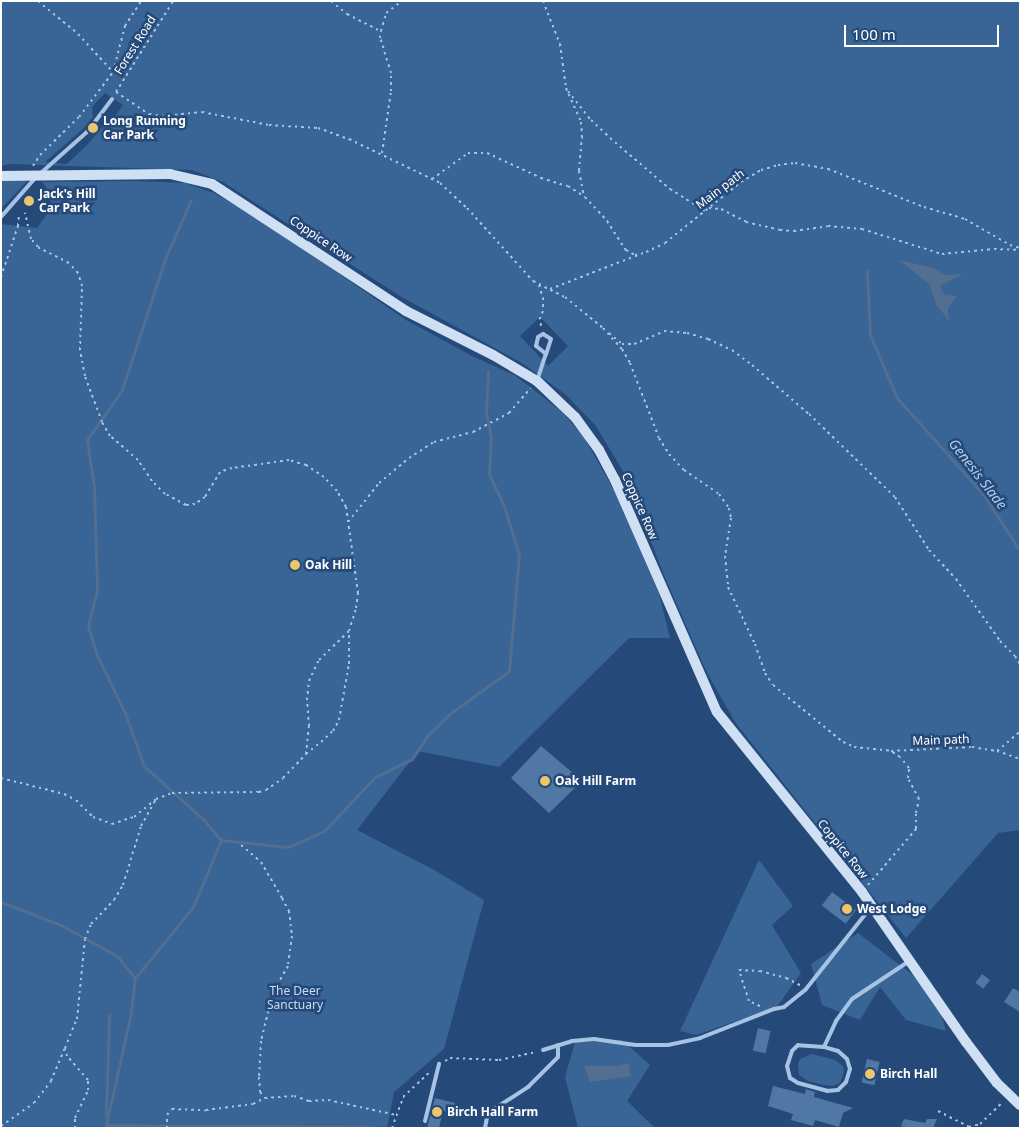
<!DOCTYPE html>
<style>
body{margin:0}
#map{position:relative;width:1021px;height:1129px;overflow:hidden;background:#254a79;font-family:"Noto Sans",sans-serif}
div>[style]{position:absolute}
.green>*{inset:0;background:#386496}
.water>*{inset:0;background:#526e90}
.stream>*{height:3px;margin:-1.5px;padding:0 1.5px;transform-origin:1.5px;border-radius:1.5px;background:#526e90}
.building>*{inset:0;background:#5177a5;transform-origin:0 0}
.path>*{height:2px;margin-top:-1px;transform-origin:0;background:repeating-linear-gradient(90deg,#a7c3e4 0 2.5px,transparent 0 6.5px)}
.lane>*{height:4px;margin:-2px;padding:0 2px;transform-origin:2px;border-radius:2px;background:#a7c3e4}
.secondary>*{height:10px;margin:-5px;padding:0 5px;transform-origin:5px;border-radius:5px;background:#d0e0f4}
.dots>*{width:14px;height:14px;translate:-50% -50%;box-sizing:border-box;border:2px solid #254a79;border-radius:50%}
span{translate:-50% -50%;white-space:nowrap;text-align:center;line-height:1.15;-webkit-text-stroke:5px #254a79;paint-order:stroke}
.street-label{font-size:12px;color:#fff}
.poi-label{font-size:12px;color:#fff;font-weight:700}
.left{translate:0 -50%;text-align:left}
.park-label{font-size:12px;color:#c9ddf3}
.water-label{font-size:14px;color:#b2cdec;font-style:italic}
.frame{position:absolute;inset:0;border:2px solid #fff;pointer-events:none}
.scale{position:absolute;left:844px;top:25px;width:155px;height:22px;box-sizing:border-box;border:2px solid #fff;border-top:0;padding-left:6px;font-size:15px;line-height:18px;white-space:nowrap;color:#fff;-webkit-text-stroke:4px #254a79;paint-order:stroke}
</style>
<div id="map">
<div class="green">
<i style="clip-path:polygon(evenodd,1px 1px,1020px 1px,1020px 830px,998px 833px,906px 938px,735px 722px,707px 673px,663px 573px,627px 478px,596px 426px,565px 394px,522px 363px,400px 296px,223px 182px,192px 170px,10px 164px,1px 166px,1px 1px,105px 93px,123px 105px,111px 122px,103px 126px,88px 144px,67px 164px,45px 162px,83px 129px,93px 117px,92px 107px,105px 93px,1px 1px,540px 317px,568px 346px,548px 366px,520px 336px,540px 317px)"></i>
<i style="clip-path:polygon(30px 178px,1px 209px,1px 181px)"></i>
<i style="clip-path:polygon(136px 181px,185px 183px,214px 193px,260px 219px,406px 320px,472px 356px,516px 376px,562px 412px,584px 437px,615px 492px,659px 594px,670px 638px,629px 638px,499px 767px,418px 751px,357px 830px,436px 871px,484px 900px,444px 1049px,394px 1092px,387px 1128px,1px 1128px,1px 224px,37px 228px,50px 210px,50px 193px,42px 182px)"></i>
<i style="clip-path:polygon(759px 860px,793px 906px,772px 925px,801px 973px,777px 1007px,696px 1035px,680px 1031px)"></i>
<i style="clip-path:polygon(858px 933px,935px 992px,946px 1031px,906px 1020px,880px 987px,860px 1020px,822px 1005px,811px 964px)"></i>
<i style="clip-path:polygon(622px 1040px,650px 1065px,627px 1101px,655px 1128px,578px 1128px,565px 1077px,575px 1042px)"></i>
<i style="clip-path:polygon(812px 1054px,835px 1060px,843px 1066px,844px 1072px,840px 1083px,832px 1086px,823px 1085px,808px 1081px,799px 1075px,798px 1064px,800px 1059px)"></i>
</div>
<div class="water">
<i style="clip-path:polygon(899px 260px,933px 268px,945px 275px,963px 274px,940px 286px,944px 294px,957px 296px,948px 308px,949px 321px,936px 304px,929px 284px)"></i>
<i style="clip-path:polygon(629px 1063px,631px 1076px,590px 1082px,584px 1066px,617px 1066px)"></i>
</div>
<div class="stream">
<i style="left:191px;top:200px;width:64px;rotate:113.8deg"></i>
<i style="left:165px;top:259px;width:138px;rotate:108.2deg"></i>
<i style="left:122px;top:390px;width:61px;rotate:125deg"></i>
<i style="left:87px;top:440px;width:48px;rotate:81.5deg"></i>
<i style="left:94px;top:487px;width:103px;rotate:88.3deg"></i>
<i style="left:97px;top:590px;width:37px;rotate:104deg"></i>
<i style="left:88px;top:626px;width:30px;rotate:73deg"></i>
<i style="left:97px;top:655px;width:64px;rotate:64.2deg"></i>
<i style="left:125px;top:713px;width:56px;rotate:70.3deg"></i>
<i style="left:144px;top:766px;width:81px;rotate:42deg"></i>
<i style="left:204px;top:820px;width:26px;rotate:50deg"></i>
<i style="left:221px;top:840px;width:73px;rotate:112.7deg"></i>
<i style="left:193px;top:907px;width:92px;rotate:129.2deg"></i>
<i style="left:135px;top:978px;width:39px;rotate:97deg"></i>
<i style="left:130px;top:1017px;width:111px;rotate:102.5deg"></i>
<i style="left:106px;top:1125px;width:261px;rotate:0.4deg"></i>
<i style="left:867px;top:270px;width:65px;rotate:87.4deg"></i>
<i style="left:870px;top:335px;width:69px;rotate:66.8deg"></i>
<i style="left:897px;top:398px;width:129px;rotate:48.1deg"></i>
<i style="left:983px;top:494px;width:68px;rotate:57deg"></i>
<i style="left:221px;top:840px;width:67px;rotate:6deg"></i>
<i style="left:288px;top:847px;width:39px;rotate:-24deg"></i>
<i style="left:324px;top:831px;width:74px;rotate:-46.6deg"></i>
<i style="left:375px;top:777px;width:41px;rotate:-25.9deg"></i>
<i style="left:412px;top:759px;width:30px;rotate:-56deg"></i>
<i style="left:429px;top:734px;width:32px;rotate:-44deg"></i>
<i style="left:452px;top:712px;width:70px;rotate:-35.7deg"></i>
<i style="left:509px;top:671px;width:116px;rotate:-85.1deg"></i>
<i style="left:519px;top:555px;width:51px;rotate:-107deg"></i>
<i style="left:504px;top:506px;width:35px;rotate:-115deg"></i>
<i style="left:489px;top:474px;width:37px;rotate:-87deg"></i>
<i style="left:491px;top:437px;width:26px;rotate:-101deg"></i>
<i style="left:486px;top:411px;width:40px;rotate:-87.1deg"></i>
<i style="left:1px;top:902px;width:64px;rotate:21deg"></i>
<i style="left:61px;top:925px;width:64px;rotate:29deg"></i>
<i style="left:117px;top:956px;width:28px;rotate:51deg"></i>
<i style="left:106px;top:1117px;width:102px;rotate:-88.3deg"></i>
</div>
<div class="building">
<i style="clip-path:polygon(541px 746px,573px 773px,572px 779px,579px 784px,549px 813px,511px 778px)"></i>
<i style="left:832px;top:892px;width:30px;height:17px;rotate:37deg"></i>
<i style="left:982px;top:974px;width:10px;height:11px;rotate:37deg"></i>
<i style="clip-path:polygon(1013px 988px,1020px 992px,1020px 1012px,1004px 1002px)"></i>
<i style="left:758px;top:1028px;width:13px;height:23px;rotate:13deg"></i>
<i style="left:867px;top:1059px;width:13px;height:24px;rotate:13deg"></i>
<i style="clip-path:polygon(773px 1086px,805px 1094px,806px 1089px,815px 1092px,814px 1097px,853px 1108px,843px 1113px,839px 1127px,815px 1120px,813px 1126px,791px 1120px,793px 1114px,768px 1106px)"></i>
<i style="clip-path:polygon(435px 1098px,455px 1103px,452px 1113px,443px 1111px,439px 1128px,427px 1128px)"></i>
<i style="clip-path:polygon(904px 1119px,925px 1123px,927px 1119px,937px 1119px,933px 1128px,909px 1128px,901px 1126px)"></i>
</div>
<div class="path">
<i style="left:38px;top:1px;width:52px;rotate:39.5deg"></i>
<i style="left:78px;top:34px;width:52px;rotate:47.4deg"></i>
<i style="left:331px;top:1px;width:21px;rotate:39deg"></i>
<i style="left:347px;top:14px;width:37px;rotate:27deg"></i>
<i style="left:543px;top:1px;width:46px;rotate:68.4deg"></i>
<i style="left:560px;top:44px;width:44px;rotate:82.2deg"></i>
<i style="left:566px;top:88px;width:37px;rotate:66deg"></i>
<i style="left:581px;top:122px;width:14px;rotate:86deg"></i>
<i style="left:582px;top:136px;width:35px;rotate:95deg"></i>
<i style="left:579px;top:171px;width:25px;rotate:79deg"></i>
<i style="left:568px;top:91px;width:37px;rotate:52deg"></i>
<i style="left:591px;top:120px;width:26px;rotate:43deg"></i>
<i style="left:610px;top:138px;width:79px;rotate:40.4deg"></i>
<i style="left:670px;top:189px;width:41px;rotate:32.2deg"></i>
<i style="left:116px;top:92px;width:40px;rotate:34deg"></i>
<i style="left:149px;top:114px;width:13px;rotate:9deg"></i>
<i style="left:162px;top:116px;width:40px;rotate:-5.7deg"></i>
<i style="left:202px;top:112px;width:68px;rotate:11deg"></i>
<i style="left:269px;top:125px;width:49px;rotate:3.5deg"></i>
<i style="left:318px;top:128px;width:33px;rotate:20deg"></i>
<i style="left:349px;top:139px;width:101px;rotate:25.8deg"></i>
<i style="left:440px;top:183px;width:37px;rotate:43deg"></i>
<i style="left:467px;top:208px;width:98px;rotate:47.9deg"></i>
<i style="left:533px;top:281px;width:36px;rotate:27deg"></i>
<i style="left:565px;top:297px;width:49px;rotate:39.2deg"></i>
<i style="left:603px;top:328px;width:28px;rotate:48deg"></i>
<i style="left:622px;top:349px;width:16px;rotate:60deg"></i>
<i style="left:630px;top:363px;width:80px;rotate:68.9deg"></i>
<i style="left:659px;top:438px;width:19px;rotate:58deg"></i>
<i style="left:669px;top:454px;width:22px;rotate:47deg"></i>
<i style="left:684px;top:470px;width:42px;rotate:34.4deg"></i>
<i style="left:719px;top:494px;width:17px;rotate:54deg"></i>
<i style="left:729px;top:508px;width:10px;rotate:79deg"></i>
<i style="left:731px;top:518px;width:38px;rotate:99deg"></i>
<i style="left:725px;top:556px;width:31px;rotate:84deg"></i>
<i style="left:728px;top:587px;width:63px;rotate:64.7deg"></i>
<i style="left:755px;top:644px;width:31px;rotate:71deg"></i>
<i style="left:765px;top:673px;width:14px;rotate:56deg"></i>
<i style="left:773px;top:685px;width:90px;rotate:39.2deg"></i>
<i style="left:843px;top:742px;width:12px;rotate:24deg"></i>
<i style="left:854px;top:747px;width:37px;rotate:6deg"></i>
<i style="left:891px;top:751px;width:81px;rotate:-2.8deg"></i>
<i style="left:972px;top:747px;width:25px;rotate:9deg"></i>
<i style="left:997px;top:751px;width:24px;rotate:19deg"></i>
<i style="left:116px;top:92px;width:107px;rotate:-57.9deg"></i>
<i style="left:382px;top:153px;width:63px;rotate:-81.7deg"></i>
<i style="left:391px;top:91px;width:18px;rotate:-90deg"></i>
<i style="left:391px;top:73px;width:37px;rotate:-107deg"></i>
<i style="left:380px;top:38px;width:7px;rotate:-82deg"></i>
<i style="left:381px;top:31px;width:19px;rotate:-74deg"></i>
<i style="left:386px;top:13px;width:20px;rotate:-37deg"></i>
<i style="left:33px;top:166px;width:13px;rotate:-58deg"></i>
<i style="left:40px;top:155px;width:54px;rotate:-44.3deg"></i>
<i style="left:79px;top:117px;width:56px;rotate:-52.9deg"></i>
<i style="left:113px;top:72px;width:48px;rotate:-75.4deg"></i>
<i style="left:125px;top:26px;width:30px;rotate:-57deg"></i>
<i style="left:432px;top:179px;width:44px;rotate:-35.8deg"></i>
<i style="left:468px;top:153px;width:19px"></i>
<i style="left:487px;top:153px;width:60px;rotate:24.8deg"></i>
<i style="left:541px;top:178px;width:28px;rotate:17deg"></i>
<i style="left:568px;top:186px;width:20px;rotate:33deg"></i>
<i style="left:585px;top:197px;width:33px;rotate:47deg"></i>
<i style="left:607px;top:221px;width:35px;rotate:57deg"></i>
<i style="left:626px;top:250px;width:10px;rotate:29deg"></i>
<i style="left:635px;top:255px;width:4px;rotate:-14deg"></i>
<i style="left:709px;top:208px;width:12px;rotate:5deg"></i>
<i style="left:721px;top:209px;width:28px;rotate:27deg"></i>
<i style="left:746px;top:222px;width:35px;rotate:13deg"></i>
<i style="left:780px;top:230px;width:14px;rotate:4deg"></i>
<i style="left:794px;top:231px;width:34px;rotate:-8deg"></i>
<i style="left:828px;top:226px;width:34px;rotate:5deg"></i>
<i style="left:862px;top:229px;width:84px;rotate:17.4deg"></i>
<i style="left:942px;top:254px;width:52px;rotate:-5.5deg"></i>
<i style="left:994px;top:249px;width:26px;rotate:2deg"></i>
<i style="left:1px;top:277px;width:54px;rotate:-71.6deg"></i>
<i style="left:18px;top:226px;width:13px;rotate:-86deg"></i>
<i style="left:539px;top:285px;width:14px;rotate:73deg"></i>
<i style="left:543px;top:298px;width:13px;rotate:90deg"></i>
<i style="left:543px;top:311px;width:7px;rotate:117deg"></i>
<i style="left:540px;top:317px;width:9px;rotate:84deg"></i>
<i style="left:550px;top:289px;width:103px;rotate:-21.1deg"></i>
<i style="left:646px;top:252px;width:21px;rotate:-25deg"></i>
<i style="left:665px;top:243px;width:97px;rotate:-38.8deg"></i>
<i style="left:741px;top:182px;width:23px;rotate:-31deg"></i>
<i style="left:761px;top:170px;width:18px;rotate:-16deg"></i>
<i style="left:778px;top:165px;width:17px;rotate:-7deg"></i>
<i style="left:795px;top:163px;width:34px;rotate:10deg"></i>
<i style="left:828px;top:169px;width:103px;rotate:21.6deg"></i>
<i style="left:924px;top:207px;width:43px;rotate:16.3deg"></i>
<i style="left:965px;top:219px;width:52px;rotate:30deg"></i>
<i style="left:1010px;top:245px;width:10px;rotate:17deg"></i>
<i style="left:609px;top:333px;width:17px;rotate:40deg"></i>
<i style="left:622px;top:344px;width:12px"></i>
<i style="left:634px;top:344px;width:33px;rotate:-23deg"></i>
<i style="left:664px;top:331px;width:23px;rotate:5deg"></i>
<i style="left:687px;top:333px;width:22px;rotate:16deg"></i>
<i style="left:708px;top:339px;width:26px;rotate:25deg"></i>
<i style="left:732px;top:350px;width:25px;rotate:37deg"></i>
<i style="left:752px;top:365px;width:75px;rotate:40.7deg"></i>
<i style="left:809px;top:414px;width:120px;rotate:44deg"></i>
<i style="left:895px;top:497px;width:63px;rotate:57.3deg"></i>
<i style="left:929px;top:550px;width:40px;rotate:47deg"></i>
<i style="left:956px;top:579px;width:76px;rotate:54.6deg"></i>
<i style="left:1000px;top:641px;width:21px;rotate:45deg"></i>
<i style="left:1015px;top:656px;width:9px;rotate:58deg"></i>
<i style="left:348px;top:522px;width:50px;rotate:-51.5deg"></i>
<i style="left:379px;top:483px;width:39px;rotate:-40deg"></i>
<i style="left:409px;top:458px;width:30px;rotate:-33deg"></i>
<i style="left:434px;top:442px;width:40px;rotate:-14.4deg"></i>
<i style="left:473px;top:432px;width:41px;rotate:-27.8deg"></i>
<i style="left:509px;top:413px;width:33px;rotate:-49deg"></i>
<i style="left:997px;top:751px;width:30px;rotate:-40deg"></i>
<i style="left:306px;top:754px;width:28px;rotate:-84deg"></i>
<i style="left:309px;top:726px;width:26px;rotate:-94deg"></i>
<i style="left:307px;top:700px;width:19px;rotate:-84deg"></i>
<i style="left:309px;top:681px;width:23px;rotate:-65deg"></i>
<i style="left:319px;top:660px;width:42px;rotate:-44deg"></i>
<i style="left:1px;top:778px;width:65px;rotate:14.3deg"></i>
<i style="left:64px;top:794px;width:13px;rotate:27deg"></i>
<i style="left:76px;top:800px;width:24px;rotate:45deg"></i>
<i style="left:93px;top:817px;width:20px;rotate:20deg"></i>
<i style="left:112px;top:824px;width:23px;rotate:-18deg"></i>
<i style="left:134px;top:817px;width:28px;rotate:-39deg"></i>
<i style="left:156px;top:799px;width:17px;rotate:-21deg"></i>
<i style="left:172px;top:793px;width:87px;rotate:-0.7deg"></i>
<i style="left:259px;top:792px;width:7px;rotate:-16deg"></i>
<i style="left:266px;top:790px;width:21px;rotate:-35deg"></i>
<i style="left:283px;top:778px;width:33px;rotate:-46deg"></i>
<i style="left:306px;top:754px;width:19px;rotate:-39deg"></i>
<i style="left:321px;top:742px;width:16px;rotate:-43deg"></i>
<i style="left:333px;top:731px;width:13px;rotate:-61deg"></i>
<i style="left:339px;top:720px;width:57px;rotate:-79.9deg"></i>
<i style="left:349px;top:664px;width:33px;rotate:-90deg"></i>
<i style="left:349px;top:631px;width:24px;rotate:-73deg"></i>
<i style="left:356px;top:608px;width:15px;rotate:-82deg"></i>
<i style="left:358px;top:593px;width:87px;rotate:-97.9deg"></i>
<i style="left:346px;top:507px;width:18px;rotate:-119deg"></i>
<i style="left:337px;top:491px;width:19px;rotate:-133deg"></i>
<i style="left:324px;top:477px;width:22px;rotate:-146deg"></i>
<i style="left:306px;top:465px;width:18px;rotate:-164deg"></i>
<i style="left:289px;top:460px;width:58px;rotate:172deg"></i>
<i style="left:232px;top:468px;width:13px;rotate:162deg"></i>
<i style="left:220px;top:472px;width:29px;rotate:121deg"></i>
<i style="left:205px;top:497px;width:12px;rotate:145deg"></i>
<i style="left:195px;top:504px;width:9px;rotate:174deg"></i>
<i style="left:186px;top:505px;width:24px;rotate:-152deg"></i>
<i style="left:165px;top:494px;width:18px;rotate:-135deg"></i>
<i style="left:152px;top:481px;width:25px;rotate:-124deg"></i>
<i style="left:138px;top:460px;width:37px;rotate:-139deg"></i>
<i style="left:110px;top:436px;width:16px;rotate:-120deg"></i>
<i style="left:102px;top:422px;width:49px;rotate:-110.3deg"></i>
<i style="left:85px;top:376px;width:26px;rotate:-101deg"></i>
<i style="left:80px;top:350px;width:64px;rotate:-88.2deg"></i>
<i style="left:82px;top:286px;width:14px;rotate:-107deg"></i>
<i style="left:78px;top:273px;width:13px;rotate:-132deg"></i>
<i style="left:69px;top:263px;width:35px;rotate:-153deg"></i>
<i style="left:38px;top:247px;width:11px;rotate:-131deg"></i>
<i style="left:31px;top:239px;width:27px;rotate:-103deg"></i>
<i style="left:241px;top:845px;width:26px;rotate:40deg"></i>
<i style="left:261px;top:862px;width:42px;rotate:59.7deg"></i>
<i style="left:282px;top:898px;width:15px;rotate:62deg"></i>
<i style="left:289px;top:911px;width:25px;rotate:83deg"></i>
<i style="left:292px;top:936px;width:30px;rotate:98deg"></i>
<i style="left:288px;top:966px;width:30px;rotate:120deg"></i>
<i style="left:273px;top:992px;width:50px;rotate:103.8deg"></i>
<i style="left:261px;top:1041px;width:36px;rotate:93deg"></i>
<i style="left:259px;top:1077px;width:15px;rotate:86deg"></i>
<i style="left:260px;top:1092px;width:8px;rotate:50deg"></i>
<i style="left:868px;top:885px;width:74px;rotate:-49.4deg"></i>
<i style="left:916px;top:829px;width:16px;rotate:-90deg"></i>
<i style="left:916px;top:813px;width:14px;rotate:-78deg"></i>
<i style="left:919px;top:799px;width:24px;rotate:-118deg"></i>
<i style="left:908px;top:778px;width:10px;rotate:-84deg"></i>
<i style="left:909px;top:768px;width:14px;rotate:-129deg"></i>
<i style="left:900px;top:757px;width:11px;rotate:-146deg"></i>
<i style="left:760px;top:1006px;width:12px;rotate:-156deg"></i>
<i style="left:749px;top:1001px;width:33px;rotate:-108deg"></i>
<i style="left:739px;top:970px;width:21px;rotate:3deg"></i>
<i style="left:760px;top:971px;width:27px;rotate:15deg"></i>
<i style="left:786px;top:978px;width:16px;rotate:27deg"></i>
<i style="left:445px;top:1061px;width:6px;rotate:-31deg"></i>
<i style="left:450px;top:1058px;width:49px;rotate:2.3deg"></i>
<i style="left:499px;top:1060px;width:38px;rotate:-12deg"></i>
<i style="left:938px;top:1111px;width:35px;rotate:27deg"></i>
<i style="left:969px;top:1127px;width:11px;rotate:-15deg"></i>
<i style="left:980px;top:1124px;width:32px;rotate:-44deg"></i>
<i style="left:1px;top:1126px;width:40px;rotate:-34.9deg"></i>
<i style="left:34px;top:1103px;width:28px;rotate:-52deg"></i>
<i style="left:51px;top:1081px;width:36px;rotate:-67deg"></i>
<i style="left:75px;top:1128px;width:10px;rotate:-90deg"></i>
<i style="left:75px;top:1118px;width:31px;rotate:-65deg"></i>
<i style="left:88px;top:1090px;width:10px;rotate:-90deg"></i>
<i style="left:88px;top:1080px;width:32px;rotate:-131deg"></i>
<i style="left:67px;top:1056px;width:8px;rotate:-104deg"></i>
<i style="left:65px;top:1048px;width:31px;rotate:-68deg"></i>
<i style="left:77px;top:1019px;width:80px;rotate:-84.3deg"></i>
<i style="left:85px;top:939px;width:16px;rotate:-68deg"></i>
<i style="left:91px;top:924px;width:33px;rotate:-46deg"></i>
<i style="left:114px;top:900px;width:17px;rotate:-59deg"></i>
<i style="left:123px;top:885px;width:62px;rotate:-73deg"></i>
<i style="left:141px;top:826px;width:29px;rotate:-61deg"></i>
<i style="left:167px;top:1128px;width:13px;rotate:-90deg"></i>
<i style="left:167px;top:1115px;width:8px;rotate:-50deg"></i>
<i style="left:172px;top:1109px;width:34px;rotate:2deg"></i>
<i style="left:206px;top:1110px;width:47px;rotate:-7.3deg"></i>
<i style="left:253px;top:1104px;width:13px;rotate:-27deg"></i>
<i style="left:265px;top:1098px;width:29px;rotate:-4deg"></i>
<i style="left:294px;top:1096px;width:16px;rotate:18deg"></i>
<i style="left:309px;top:1101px;width:19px;rotate:-3deg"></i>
<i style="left:328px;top:1100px;width:70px;rotate:12.4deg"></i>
<i style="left:392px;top:1128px;width:33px;rotate:-70deg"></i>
<i style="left:403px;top:1097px;width:35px;rotate:-43deg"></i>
</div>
<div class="lane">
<i style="left:42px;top:172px;width:62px;rotate:-41.7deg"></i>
<i style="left:88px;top:131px;width:40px;rotate:-53deg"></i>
<i style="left:1px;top:217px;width:53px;rotate:-48.8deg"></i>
<i style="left:537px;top:381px;width:28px;rotate:-72deg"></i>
<i style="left:546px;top:354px;width:13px;rotate:-141deg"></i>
<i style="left:536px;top:346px;width:9px;rotate:-77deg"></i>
<i style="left:538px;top:337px;width:6px;rotate:-31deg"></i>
<i style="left:543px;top:334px;width:9px;rotate:32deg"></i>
<i style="left:551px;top:339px;width:16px;rotate:108deg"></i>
<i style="left:824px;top:1047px;width:26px;rotate:-176deg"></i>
<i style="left:798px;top:1045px;width:8px;rotate:135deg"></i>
<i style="left:792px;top:1051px;width:16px;rotate:108deg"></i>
<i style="left:787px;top:1066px;width:12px;rotate:76deg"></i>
<i style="left:790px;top:1078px;width:9px;rotate:32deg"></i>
<i style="left:798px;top:1083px;width:30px;rotate:15deg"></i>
<i style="left:827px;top:1091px;width:11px;rotate:-5deg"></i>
<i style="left:838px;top:1090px;width:11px;rotate:-45deg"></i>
<i style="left:846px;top:1082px;width:14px;rotate:-73deg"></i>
<i style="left:850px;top:1069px;width:10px;rotate:-107deg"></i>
<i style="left:847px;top:1059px;width:12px;rotate:-138deg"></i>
<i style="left:838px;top:1051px;width:15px;rotate:-164deg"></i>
<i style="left:824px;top:1047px;width:29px;rotate:-65deg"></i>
<i style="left:836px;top:1021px;width:27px;rotate:-54deg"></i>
<i style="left:852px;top:999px;width:67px;rotate:-33.5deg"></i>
<i style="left:543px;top:1050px;width:30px;rotate:-17deg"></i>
<i style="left:572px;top:1041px;width:22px;rotate:-5deg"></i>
<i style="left:594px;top:1039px;width:42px;rotate:8.1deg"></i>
<i style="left:636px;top:1045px;width:32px"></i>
<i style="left:668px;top:1045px;width:33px;rotate:-12deg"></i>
<i style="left:700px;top:1038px;width:79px;rotate:-21.4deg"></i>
<i style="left:774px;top:1009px;width:10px;rotate:-11deg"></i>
<i style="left:784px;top:1007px;width:28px;rotate:-39deg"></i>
<i style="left:806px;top:989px;width:105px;rotate:-51.6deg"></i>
<i style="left:425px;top:1121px;width:59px;rotate:-76.2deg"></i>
<i style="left:485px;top:1128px;width:15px;rotate:-79deg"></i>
<i style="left:488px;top:1113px;width:48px;rotate:-33deg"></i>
<i style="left:528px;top:1087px;width:42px;rotate:-45deg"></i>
<i style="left:558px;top:1057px;width:12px;rotate:-90deg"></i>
</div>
<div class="secondary">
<i style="left:1px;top:176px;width:169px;rotate:-0.7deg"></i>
<i style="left:170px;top:174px;width:43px;rotate:13.4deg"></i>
<i style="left:212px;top:184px;width:232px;rotate:33.2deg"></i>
<i style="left:406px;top:311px;width:97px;rotate:26.8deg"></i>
<i style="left:493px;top:355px;width:51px;rotate:30.6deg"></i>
<i style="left:537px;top:381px;width:52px;rotate:43.5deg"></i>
<i style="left:575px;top:417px;width:41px;rotate:54deg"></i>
<i style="left:599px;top:450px;width:34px;rotate:62deg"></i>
<i style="left:615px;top:480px;width:253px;rotate:66.3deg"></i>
<i style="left:717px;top:712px;width:231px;rotate:51.1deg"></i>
<i style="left:862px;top:892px;width:183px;rotate:55.3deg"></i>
<i style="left:966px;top:1042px;width:51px;rotate:52.9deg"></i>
<i style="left:997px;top:1083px;width:32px;rotate:44deg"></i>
</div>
<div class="dots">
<i style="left:93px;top:128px;background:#edc66b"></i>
<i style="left:29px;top:201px;background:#edc66b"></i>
<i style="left:295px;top:565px;background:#edc66b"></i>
<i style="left:545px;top:781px;background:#edc66b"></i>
<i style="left:847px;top:909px;background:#edc66b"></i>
<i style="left:870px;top:1074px;background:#edc66b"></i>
<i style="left:437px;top:1112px;background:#edc66b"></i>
</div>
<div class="street-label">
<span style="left:135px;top:45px;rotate:-58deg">Forest Road</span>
<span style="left:720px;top:189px;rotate:-37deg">Main path</span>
<span style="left:321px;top:239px;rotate:34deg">Coppice Row</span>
<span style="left:640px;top:506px;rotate:66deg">Coppice Row</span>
<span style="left:941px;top:740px;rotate:-2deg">Main path</span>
<span style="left:843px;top:849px;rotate:51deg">Coppice Row</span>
</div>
<div class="poi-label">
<span class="left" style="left:103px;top:128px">Long Running<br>Car Park</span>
<span class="left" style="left:39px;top:201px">Jack's Hill<br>Car Park</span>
<span class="left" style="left:305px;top:565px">Oak Hill</span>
<span class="left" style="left:555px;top:781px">Oak Hill Farm</span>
<span class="left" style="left:857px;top:909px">West Lodge</span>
<span class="left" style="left:880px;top:1074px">Birch Hall</span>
<span class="left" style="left:447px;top:1112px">Birch Hall Farm</span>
</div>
<div class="park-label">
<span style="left:295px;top:998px">The Deer<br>Sanctuary</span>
</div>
<div class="water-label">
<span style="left:978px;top:474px;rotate:52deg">Genesis Slade</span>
</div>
<div class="frame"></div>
<div class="scale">100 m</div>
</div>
